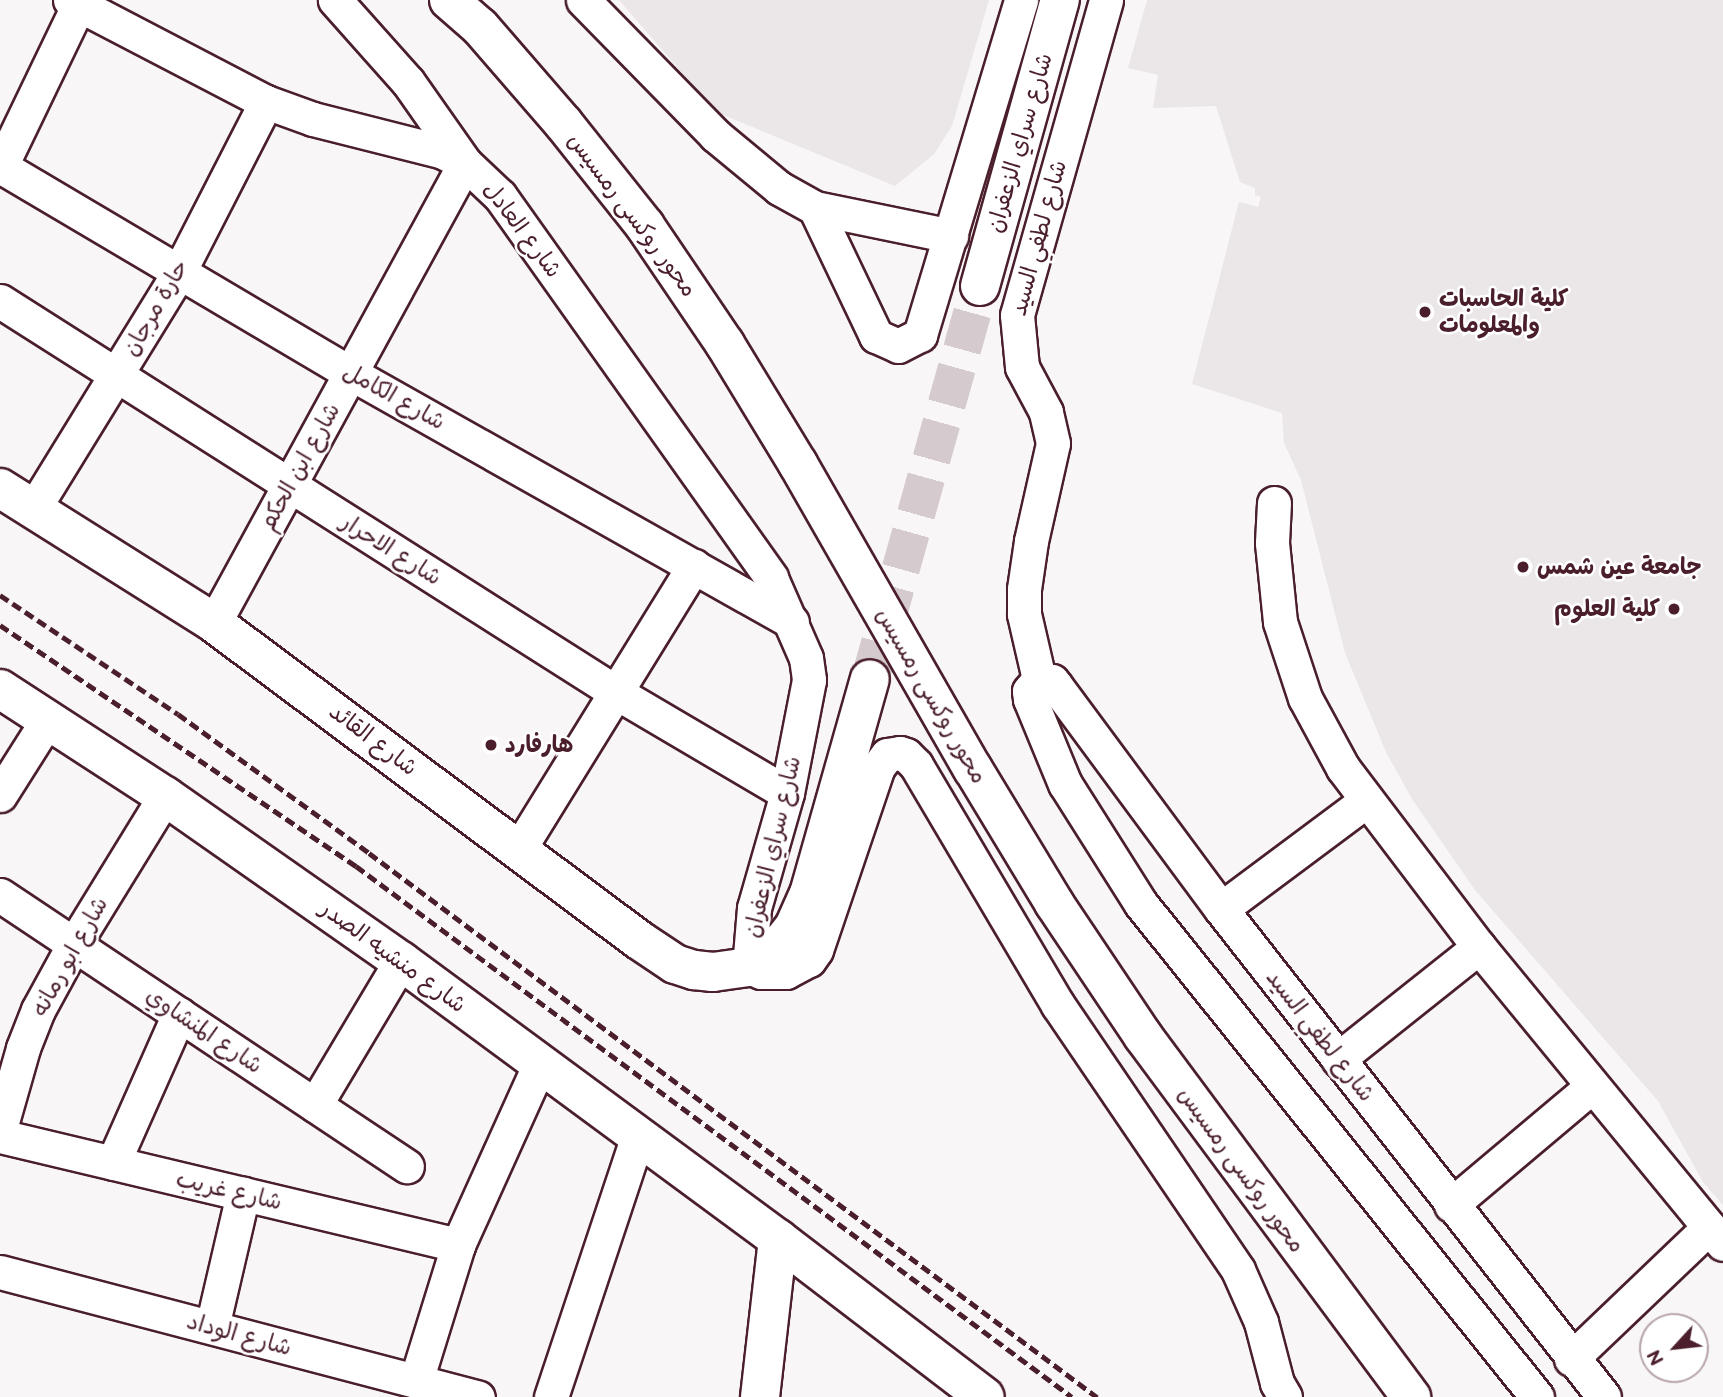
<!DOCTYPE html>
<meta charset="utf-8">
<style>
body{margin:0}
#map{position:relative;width:1723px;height:1397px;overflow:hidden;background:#f8f6f7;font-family:"Balsamiq Sans","Playpen Sans Arabic",sans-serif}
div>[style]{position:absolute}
.built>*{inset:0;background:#ebe6e8}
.tertiary-tunnel>*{height:38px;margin-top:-19px;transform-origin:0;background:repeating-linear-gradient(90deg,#d5cbce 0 38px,transparent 0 57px)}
.roads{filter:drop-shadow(2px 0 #4a1f2b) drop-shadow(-2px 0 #4a1f2b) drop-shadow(0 2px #4a1f2b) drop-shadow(0 -2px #4a1f2b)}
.minor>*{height:33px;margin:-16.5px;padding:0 16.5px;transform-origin:16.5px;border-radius:16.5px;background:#fff}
.tertiary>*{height:38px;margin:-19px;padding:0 19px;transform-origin:19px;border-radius:19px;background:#fff}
.secondary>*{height:38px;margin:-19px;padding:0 19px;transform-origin:19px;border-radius:19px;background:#fff}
.primary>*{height:38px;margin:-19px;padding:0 19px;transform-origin:19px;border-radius:19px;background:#fff}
.rail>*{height:5px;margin-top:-2.5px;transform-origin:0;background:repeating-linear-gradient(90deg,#4a1f2b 0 10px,transparent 0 15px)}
.dots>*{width:19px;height:19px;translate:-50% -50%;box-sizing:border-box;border:4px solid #fff;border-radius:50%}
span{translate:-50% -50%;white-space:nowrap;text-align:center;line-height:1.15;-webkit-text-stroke:5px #fff;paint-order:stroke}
.street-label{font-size:23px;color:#4a1f2b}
.poi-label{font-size:23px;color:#4a1f2b;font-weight:700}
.left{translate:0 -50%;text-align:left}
.right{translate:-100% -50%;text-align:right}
.north{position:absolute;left:1639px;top:1313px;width:70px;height:70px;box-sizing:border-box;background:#fff;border:2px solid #b7a5aa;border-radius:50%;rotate:243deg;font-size:19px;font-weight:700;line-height:28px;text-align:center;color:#4a1f2b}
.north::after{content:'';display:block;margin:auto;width:24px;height:32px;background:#4a1f2b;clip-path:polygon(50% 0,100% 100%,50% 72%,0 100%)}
</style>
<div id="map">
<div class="built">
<i style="clip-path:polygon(619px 0,989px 0,952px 126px,934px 154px,895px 186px,716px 112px)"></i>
<i style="clip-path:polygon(1147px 0,1723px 0,1723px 1205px,1703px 1182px,1658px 1101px,1475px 890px,1412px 799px,1386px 752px,1345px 653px,1301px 480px,1284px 443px,1282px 413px,1192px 384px,1239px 202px,1258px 207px,1261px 197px,1255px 195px,1255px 188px,1240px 182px,1216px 106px,1153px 108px,1158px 75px,1128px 68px)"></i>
</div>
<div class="tertiary-tunnel">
<i style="left:870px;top:679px;width:408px;rotate:-74.4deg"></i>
</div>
<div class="roads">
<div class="minor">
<i style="left:70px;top:0;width:221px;rotate:27.5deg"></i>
<i style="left:266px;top:102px;width:50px;rotate:19.9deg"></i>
<i style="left:313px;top:119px;width:134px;rotate:14.2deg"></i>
<i style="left:443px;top:152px;width:25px;rotate:27deg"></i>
<i style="left:465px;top:163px;width:48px;rotate:43.3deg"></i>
<i style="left:500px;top:196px;width:468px;rotate:54.6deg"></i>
<i style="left:771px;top:578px;width:87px;rotate:66.4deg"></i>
<i style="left:806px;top:658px;width:22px;rotate:82deg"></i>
<i style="left:809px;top:680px;width:115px;rotate:101deg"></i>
<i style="left:787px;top:793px;width:120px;rotate:106deg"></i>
<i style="left:754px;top:908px;width:59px;rotate:94.8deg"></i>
<i style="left:749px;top:967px;width:13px;rotate:23deg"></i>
<i style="left:761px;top:972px;width:25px"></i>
<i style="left:786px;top:972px;width:26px;rotate:-28deg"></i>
<i style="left:809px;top:960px;width:12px;rotate:-55deg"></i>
<i style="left:816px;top:950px;width:193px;rotate:-71.3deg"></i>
<i style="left:878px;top:767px;width:15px;rotate:-53deg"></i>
<i style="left:887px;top:755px;width:13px;rotate:-9deg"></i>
<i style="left:900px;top:753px;width:6px;rotate:18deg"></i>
<i style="left:906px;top:755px;width:14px;rotate:45deg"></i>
<i style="left:916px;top:765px;width:279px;rotate:59.4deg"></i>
<i style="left:1058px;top:1005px;width:320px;rotate:55.8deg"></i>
<i style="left:1238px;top:1270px;width:57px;rotate:66.1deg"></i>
<i style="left:1261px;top:1322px;width:63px;rotate:75.3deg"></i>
<i style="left:1277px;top:1383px;width:16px;rotate:60deg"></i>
<i style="left:583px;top:0;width:189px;rotate:45.6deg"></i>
<i style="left:715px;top:135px;width:83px;rotate:39.6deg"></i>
<i style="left:779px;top:188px;width:41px;rotate:29.1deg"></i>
<i style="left:815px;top:208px;width:139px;rotate:11.6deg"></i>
<i style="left:0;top:166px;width:409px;rotate:30.6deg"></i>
<i style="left:352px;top:374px;width:505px;rotate:29.41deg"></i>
<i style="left:0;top:168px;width:187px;rotate:-64.3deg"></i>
<i style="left:815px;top:208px;width:142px;rotate:64.5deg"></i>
<i style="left:876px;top:336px;width:24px;rotate:24deg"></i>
<i style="left:898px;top:346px;width:25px;rotate:-27deg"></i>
<i style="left:920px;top:335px;width:350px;rotate:-73.2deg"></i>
<i style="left:0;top:301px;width:731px;rotate:32.43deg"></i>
<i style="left:617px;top:693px;width:197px;rotate:30.5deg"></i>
<i style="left:1274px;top:503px;width:40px;rotate:92.9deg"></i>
<i style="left:1272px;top:543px;width:79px;rotate:84.2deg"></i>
<i style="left:1280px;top:622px;width:80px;rotate:71.8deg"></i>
<i style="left:1305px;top:698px;width:80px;rotate:61.5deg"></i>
<i style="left:1343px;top:768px;width:225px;rotate:52.8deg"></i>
<i style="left:1479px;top:947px;width:384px;rotate:50.6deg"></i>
<i style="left:34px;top:508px;width:277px;rotate:-58.4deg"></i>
<i style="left:179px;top:272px;width:191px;rotate:-62.9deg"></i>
<i style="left:214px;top:623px;width:524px;rotate:-61.38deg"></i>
<i style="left:465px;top:163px;width:99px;rotate:-125.1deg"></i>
<i style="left:408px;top:82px;width:110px;rotate:-131.7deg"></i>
<i style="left:1039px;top:679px;width:67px;rotate:-103deg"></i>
<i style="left:1024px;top:614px;width:25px;rotate:-90deg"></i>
<i style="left:1024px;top:589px;width:49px;rotate:-81.7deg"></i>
<i style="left:1031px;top:541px;width:100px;rotate:-77.3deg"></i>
<i style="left:1053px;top:443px;width:32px;rotate:-103deg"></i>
<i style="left:1046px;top:412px;width:51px;rotate:-118.1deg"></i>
<i style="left:1022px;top:367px;width:52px;rotate:-95.5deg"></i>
<i style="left:1017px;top:315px;width:327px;rotate:-74.2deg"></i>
<i style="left:0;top:795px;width:90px;rotate:-57.7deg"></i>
<i style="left:519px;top:849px;width:333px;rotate:-58.3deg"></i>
<i style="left:0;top:895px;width:489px;rotate:33.7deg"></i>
<i style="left:1221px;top:909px;width:181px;rotate:-36.7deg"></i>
<i style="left:1338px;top:1059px;width:180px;rotate:-38.5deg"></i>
<i style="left:315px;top:1105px;width:168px;rotate:-59.2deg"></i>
<i style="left:0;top:1129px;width:84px;rotate:-74.1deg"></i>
<i style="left:23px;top:1048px;width:41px;rotate:-68.5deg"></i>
<i style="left:38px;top:1010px;width:75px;rotate:-61.4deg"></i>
<i style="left:74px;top:944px;width:174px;rotate:-58.4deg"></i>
<i style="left:0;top:1136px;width:471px;rotate:13.4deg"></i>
<i style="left:113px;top:1163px;width:163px;rotate:-66.1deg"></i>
<i style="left:1451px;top:1205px;width:183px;rotate:-40.1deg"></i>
<i style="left:0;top:1272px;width:494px;rotate:14.7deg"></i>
<i style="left:212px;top:1327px;width:137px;rotate:-76.9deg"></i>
<i style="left:1571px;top:1359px;width:191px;rotate:-43.7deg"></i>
<i style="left:416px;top:1381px;width:142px;rotate:-72.8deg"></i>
<i style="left:458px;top:1245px;width:200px;rotate:-65.7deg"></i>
<i style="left:551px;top:1397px;width:276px;rotate:-71.6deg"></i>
<i style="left:1537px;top:1397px;width:632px;rotate:-128.77deg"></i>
<i style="left:1141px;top:904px;width:142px;rotate:-122.3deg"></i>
<i style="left:1065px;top:784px;width:92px;rotate:-112.4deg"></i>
<i style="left:1030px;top:699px;width:8px;rotate:-97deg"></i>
<i style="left:1029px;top:691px;width:16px;rotate:-50deg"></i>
<i style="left:1039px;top:679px;width:13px;rotate:9deg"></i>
<i style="left:1052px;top:681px;width:6px;rotate:51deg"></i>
<i style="left:1056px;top:686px;width:277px;rotate:53.5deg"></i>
<i style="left:1221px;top:909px;width:620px;rotate:51.87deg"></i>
</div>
<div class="tertiary">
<i style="left:980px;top:286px;width:297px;rotate:-74.4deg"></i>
<i style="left:0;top:488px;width:253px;rotate:32.2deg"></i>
<i style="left:214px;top:623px;width:530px;rotate:36.72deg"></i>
<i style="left:639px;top:940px;width:43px;rotate:33.7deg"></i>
<i style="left:675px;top:964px;width:20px;rotate:18deg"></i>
<i style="left:694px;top:970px;width:19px;rotate:6deg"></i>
<i style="left:713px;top:972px;width:36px;rotate:-8deg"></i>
<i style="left:749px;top:967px;width:43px;rotate:-37.4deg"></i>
<i style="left:783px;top:941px;width:18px;rotate:-52deg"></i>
<i style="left:794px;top:927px;width:36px;rotate:-66deg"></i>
<i style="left:809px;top:894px;width:223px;rotate:-74.2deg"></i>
<i style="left:760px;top:1397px;width:159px;rotate:-83.5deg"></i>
</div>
<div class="secondary">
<i style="left:0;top:689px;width:197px;rotate:33deg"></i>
<i style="left:165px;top:796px;width:288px;rotate:35deg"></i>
<i style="left:401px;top:961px;width:468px;rotate:36.4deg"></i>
<i style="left:778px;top:1239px;width:260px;rotate:37.4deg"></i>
</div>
<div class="primary">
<i style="left:449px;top:0;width:41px;rotate:41.1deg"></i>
<i style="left:480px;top:27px;width:128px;rotate:49.1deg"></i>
<i style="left:564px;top:124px;width:130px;rotate:51.5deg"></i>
<i style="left:645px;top:226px;width:143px;rotate:55.9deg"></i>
<i style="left:725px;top:344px;width:140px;rotate:58.7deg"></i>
<i style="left:798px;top:464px;width:352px;rotate:60.2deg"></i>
<i style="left:973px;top:769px;width:157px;rotate:58.8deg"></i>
<i style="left:1054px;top:903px;width:160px;rotate:56.2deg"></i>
<i style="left:1143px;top:1036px;width:450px;rotate:53.4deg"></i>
</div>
</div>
<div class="rail">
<i style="left:0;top:595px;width:214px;rotate:33.8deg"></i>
<i style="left:178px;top:714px;width:236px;rotate:36deg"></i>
<i style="left:369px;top:853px;width:909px;rotate:36.77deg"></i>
<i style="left:0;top:625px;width:430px;rotate:34.1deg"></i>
<i style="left:356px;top:866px;width:891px;rotate:36.56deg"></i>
</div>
<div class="dots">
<i style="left:1425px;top:312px;background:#4a1f2b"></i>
<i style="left:1523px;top:567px;background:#4a1f2b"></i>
<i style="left:1674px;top:609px;background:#4a1f2b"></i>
<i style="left:491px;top:745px;background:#4a1f2b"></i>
</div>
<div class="street-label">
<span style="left:1020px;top:143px;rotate:-74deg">شارع سراي الزعفران</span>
<span style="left:632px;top:215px;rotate:53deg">محور روكسى رمسيس</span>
<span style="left:522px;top:230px;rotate:53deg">شارع العادل</span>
<span style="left:1039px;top:238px;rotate:-75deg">شارع لطفي السيد</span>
<span style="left:156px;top:308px;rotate:-60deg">حارة مرجان</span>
<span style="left:394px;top:397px;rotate:29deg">شارع الكامل</span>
<span style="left:300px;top:467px;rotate:-61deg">شارع ابن الحكم</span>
<span style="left:391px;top:550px;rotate:32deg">شارع الاحرار</span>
<span style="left:931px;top:696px;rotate:60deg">محور روكسى رمسيس</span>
<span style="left:373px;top:740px;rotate:37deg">شارع القائد</span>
<span style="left:773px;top:847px;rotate:-77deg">شارع سراي الزعفران</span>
<span style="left:70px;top:957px;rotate:-61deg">شارع ابو رمانه</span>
<span style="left:393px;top:957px;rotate:36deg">شارع منشيه الصدر</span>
<span style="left:204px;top:1031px;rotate:34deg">شارع المنشاوي</span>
<span style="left:1320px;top:1036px;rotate:52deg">شارع لطفي السيد</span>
<span style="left:1241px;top:1170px;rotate:54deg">محور روكسى رمسيس</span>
<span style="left:229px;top:1191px;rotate:13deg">شارع غريب</span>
<span style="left:239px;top:1335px;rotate:15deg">شارع الوداد</span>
</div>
<div class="poi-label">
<span class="left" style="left:1439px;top:312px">كلية الحاسبات<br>والمعلومات</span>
<span class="left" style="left:1537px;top:567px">جامعة عين شمس</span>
<span class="right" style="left:1660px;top:609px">كلية العلوم</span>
<span class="left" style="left:505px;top:745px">هارفارد</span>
</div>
<div class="north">N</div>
</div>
